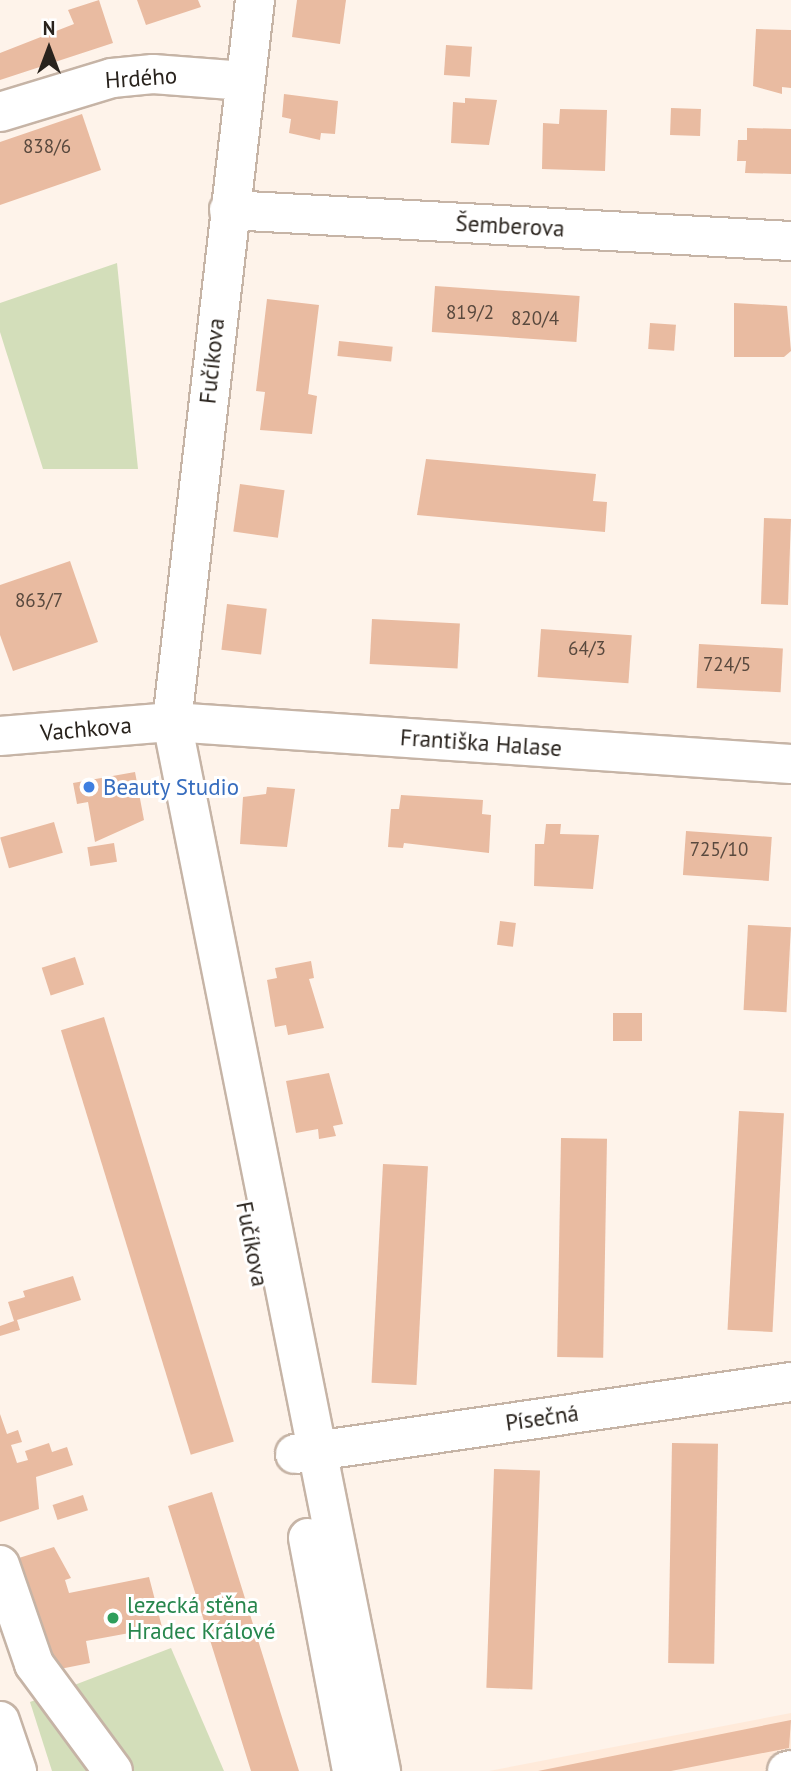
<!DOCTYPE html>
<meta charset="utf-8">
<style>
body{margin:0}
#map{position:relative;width:791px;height:1771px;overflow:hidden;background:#fef3ea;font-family:"PT Sans",sans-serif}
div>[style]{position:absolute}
.built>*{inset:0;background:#ffeada}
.green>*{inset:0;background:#d3deba}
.building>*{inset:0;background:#e9bba1;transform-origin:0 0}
.roads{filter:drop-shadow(2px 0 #c6b4a6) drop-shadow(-2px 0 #c6b4a6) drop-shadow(0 2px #c6b4a6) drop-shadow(0 -2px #c6b4a6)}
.minor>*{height:38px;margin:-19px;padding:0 19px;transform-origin:19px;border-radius:19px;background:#fff}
.major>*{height:38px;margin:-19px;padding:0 19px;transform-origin:19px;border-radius:19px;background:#fff}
.dots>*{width:19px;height:19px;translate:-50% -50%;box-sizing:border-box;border:4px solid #fff;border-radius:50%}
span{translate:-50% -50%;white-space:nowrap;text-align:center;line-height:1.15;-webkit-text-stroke:6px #fff;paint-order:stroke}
.number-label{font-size:19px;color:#59493e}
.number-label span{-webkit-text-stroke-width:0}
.street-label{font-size:23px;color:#29231d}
.shop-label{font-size:23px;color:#366cbe}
.left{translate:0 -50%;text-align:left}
.leisure-label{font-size:23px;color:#27864d}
.north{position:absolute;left:14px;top:14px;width:70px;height:70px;-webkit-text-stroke:5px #fff;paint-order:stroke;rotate:0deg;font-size:19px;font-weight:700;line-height:28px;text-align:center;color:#29231d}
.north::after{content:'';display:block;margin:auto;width:24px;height:32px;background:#29231d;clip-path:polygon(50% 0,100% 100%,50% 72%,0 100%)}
</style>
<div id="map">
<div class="built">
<i style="clip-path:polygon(791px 1713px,791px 1771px,489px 1771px)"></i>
</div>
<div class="green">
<i style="clip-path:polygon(117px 263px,138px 469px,43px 469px,0 332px,0 303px)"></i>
<i style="clip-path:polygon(171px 1648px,224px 1771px,52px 1771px,30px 1702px)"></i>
</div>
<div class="building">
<i style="clip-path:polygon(99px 0,113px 43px,0 80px,0 53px,74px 24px,68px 10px)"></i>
<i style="clip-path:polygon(137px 0,198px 0,201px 7px,146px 25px)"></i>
<i style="clip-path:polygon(297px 0,346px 0,340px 44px,292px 37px)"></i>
<i style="clip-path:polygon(756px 29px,791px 30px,791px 88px,782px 87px,782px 94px,753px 86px)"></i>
<i style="left:446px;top:45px;width:26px;height:30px;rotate:4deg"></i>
<i style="clip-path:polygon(284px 94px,338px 101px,335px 134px,321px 133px,320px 140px,289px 133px,291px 119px,282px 117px)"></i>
<i style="clip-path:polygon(465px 98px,497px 100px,489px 145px,451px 143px,453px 102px,465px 103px)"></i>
<i style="left:671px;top:108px;width:30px;height:27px;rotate:2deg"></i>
<i style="clip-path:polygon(560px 109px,607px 110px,605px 171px,542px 169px,543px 123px,559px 124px)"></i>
<i style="clip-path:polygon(82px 114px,101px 170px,0 205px,0 142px)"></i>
<i style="clip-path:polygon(747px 128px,791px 129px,791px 174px,745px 173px,746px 161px,737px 161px,738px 140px,747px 140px)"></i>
<i style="left:435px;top:286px;width:145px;height:46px;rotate:4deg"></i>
<i style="clip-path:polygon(267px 299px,319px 305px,308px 394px,317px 396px,312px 434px,260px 430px,265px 392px,256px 391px)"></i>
<i style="clip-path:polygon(734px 303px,787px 306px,791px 351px,784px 357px,734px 357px)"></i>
<i style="left:650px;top:323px;width:26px;height:26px;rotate:4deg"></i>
<i style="left:339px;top:341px;width:54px;height:15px;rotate:6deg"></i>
<i style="clip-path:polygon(426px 459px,596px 474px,593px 501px,607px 502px,605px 532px,417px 515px)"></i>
<i style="left:240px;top:484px;width:45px;height:48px;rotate:8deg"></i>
<i style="left:764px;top:518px;width:27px;height:86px;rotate:2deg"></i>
<i style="clip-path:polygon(70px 561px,98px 642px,13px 671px,0 635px,0 585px)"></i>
<i style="left:227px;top:604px;width:40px;height:46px;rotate:7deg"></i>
<i style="left:372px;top:619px;width:88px;height:45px;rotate:3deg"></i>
<i style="left:541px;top:629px;width:91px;height:48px;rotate:4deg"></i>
<i style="left:699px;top:644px;width:84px;height:44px;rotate:3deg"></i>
<i style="clip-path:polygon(135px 772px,144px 820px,95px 842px,88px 802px,77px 804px,73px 783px)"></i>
<i style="clip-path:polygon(267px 787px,295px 789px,287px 847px,240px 844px,243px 797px,266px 794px)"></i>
<i style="clip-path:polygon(401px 795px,483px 800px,482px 814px,491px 815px,489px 853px,404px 843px,403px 848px,388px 847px,391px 809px,399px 809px)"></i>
<i style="left:54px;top:822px;width:32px;height:56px;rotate:74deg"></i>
<i style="clip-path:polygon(546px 824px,561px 824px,560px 834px,599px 835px,593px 889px,534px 886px,535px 844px,544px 844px)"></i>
<i style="left:686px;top:831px;width:86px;height:44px;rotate:4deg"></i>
<i style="left:114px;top:843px;width:19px;height:27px;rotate:81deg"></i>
<i style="left:500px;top:921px;width:16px;height:24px;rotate:7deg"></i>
<i style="left:748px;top:925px;width:43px;height:85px;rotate:3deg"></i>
<i style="left:75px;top:957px;width:29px;height:35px;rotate:72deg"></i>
<i style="clip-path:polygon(311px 961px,314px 978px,309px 979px,324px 1028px,288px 1035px,286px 1025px,275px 1027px,267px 980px,277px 978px,275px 968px)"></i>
<i style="left:613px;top:1013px;width:29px;height:28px"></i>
<i style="left:104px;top:1017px;width:444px;height:45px;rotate:73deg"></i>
<i style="clip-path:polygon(329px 1073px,343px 1124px,333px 1126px,336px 1136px,319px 1139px,318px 1129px,296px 1133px,286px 1081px)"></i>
<i style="left:739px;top:1111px;width:45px;height:219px;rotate:3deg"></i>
<i style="left:561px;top:1138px;width:46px;height:219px;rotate:1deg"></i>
<i style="left:383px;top:1164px;width:45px;height:219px;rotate:3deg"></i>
<i style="clip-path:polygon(73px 1276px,81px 1300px,17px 1320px,20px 1330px,0 1336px,0 1326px,14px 1321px,8px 1302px,25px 1297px,23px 1291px)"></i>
<i style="clip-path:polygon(0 1414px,7px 1434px,18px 1430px,22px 1442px,11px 1445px,17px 1463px,28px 1460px,25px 1451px,49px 1443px,52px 1452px,67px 1447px,73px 1465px,36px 1477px,39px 1509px,0 1522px)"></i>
<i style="left:672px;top:1443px;width:46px;height:220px;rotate:1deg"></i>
<i style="left:494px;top:1469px;width:46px;height:219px;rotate:2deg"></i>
<i style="clip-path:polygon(212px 1492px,280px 1711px,299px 1771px,251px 1771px,168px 1506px)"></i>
<i style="left:83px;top:1495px;width:16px;height:32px;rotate:72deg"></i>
<i style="clip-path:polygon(54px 1547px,71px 1578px,65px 1580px,69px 1593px,149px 1577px,162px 1627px,86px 1641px,90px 1663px,55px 1670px,50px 1648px,35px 1651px,6px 1562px)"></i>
<i style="clip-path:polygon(791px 1720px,789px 1748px,671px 1771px,538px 1771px)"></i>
</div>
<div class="roads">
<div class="minor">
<i style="left:255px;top:0;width:727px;rotate:96.56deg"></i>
<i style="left:172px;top:722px;width:1070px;rotate:78.73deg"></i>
<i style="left:0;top:112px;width:117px;rotate:-16.9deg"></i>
<i style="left:112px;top:78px;width:41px;rotate:-5.6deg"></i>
<i style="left:153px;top:74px;width:92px;rotate:4.4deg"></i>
<i style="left:229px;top:210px;width:563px;rotate:3.16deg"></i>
<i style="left:0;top:736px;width:173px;rotate:-4.7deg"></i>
<i style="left:172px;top:722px;width:620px;rotate:3.88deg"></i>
<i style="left:295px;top:1454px;width:501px;rotate:-8.26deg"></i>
<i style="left:308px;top:1538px;width:237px;rotate:79.3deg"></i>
<i style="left:0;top:1565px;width:105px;rotate:71deg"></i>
<i style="left:34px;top:1664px;width:133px;rotate:53.6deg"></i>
<i style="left:787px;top:1771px;width:4px;rotate:-14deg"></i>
</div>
<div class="major">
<i style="left:0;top:1721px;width:53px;rotate:71.2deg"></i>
</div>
</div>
<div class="dots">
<i style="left:89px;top:787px;background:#3f7fe0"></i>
<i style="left:113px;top:1618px;background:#2e9e5b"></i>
</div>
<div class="number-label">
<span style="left:47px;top:147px">838/6</span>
<span style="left:470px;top:313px">819/2</span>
<span style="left:535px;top:319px">820/4</span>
<span style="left:39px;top:601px">863/7</span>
<span style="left:587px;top:649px">64/3</span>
<span style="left:727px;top:665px">724/5</span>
<span style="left:719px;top:850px">725/10</span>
</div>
<div class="street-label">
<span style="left:141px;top:78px;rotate:-4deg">Hrdého</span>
<span style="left:510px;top:226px;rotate:3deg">Šemberova</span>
<span style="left:212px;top:361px;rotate:-84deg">Fučíkova</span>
<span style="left:86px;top:729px;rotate:-5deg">Vachkova</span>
<span style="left:481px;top:743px;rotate:4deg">Františka Halase</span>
<span style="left:252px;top:1244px;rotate:79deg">Fučíkova</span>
<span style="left:542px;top:1418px;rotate:-8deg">Písečná</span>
</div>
<div class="shop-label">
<span class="left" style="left:103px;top:787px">Beauty Studio</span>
</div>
<div class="leisure-label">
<span class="left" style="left:127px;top:1618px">lezecká stěna<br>Hradec Králové</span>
</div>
<div class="north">N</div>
</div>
